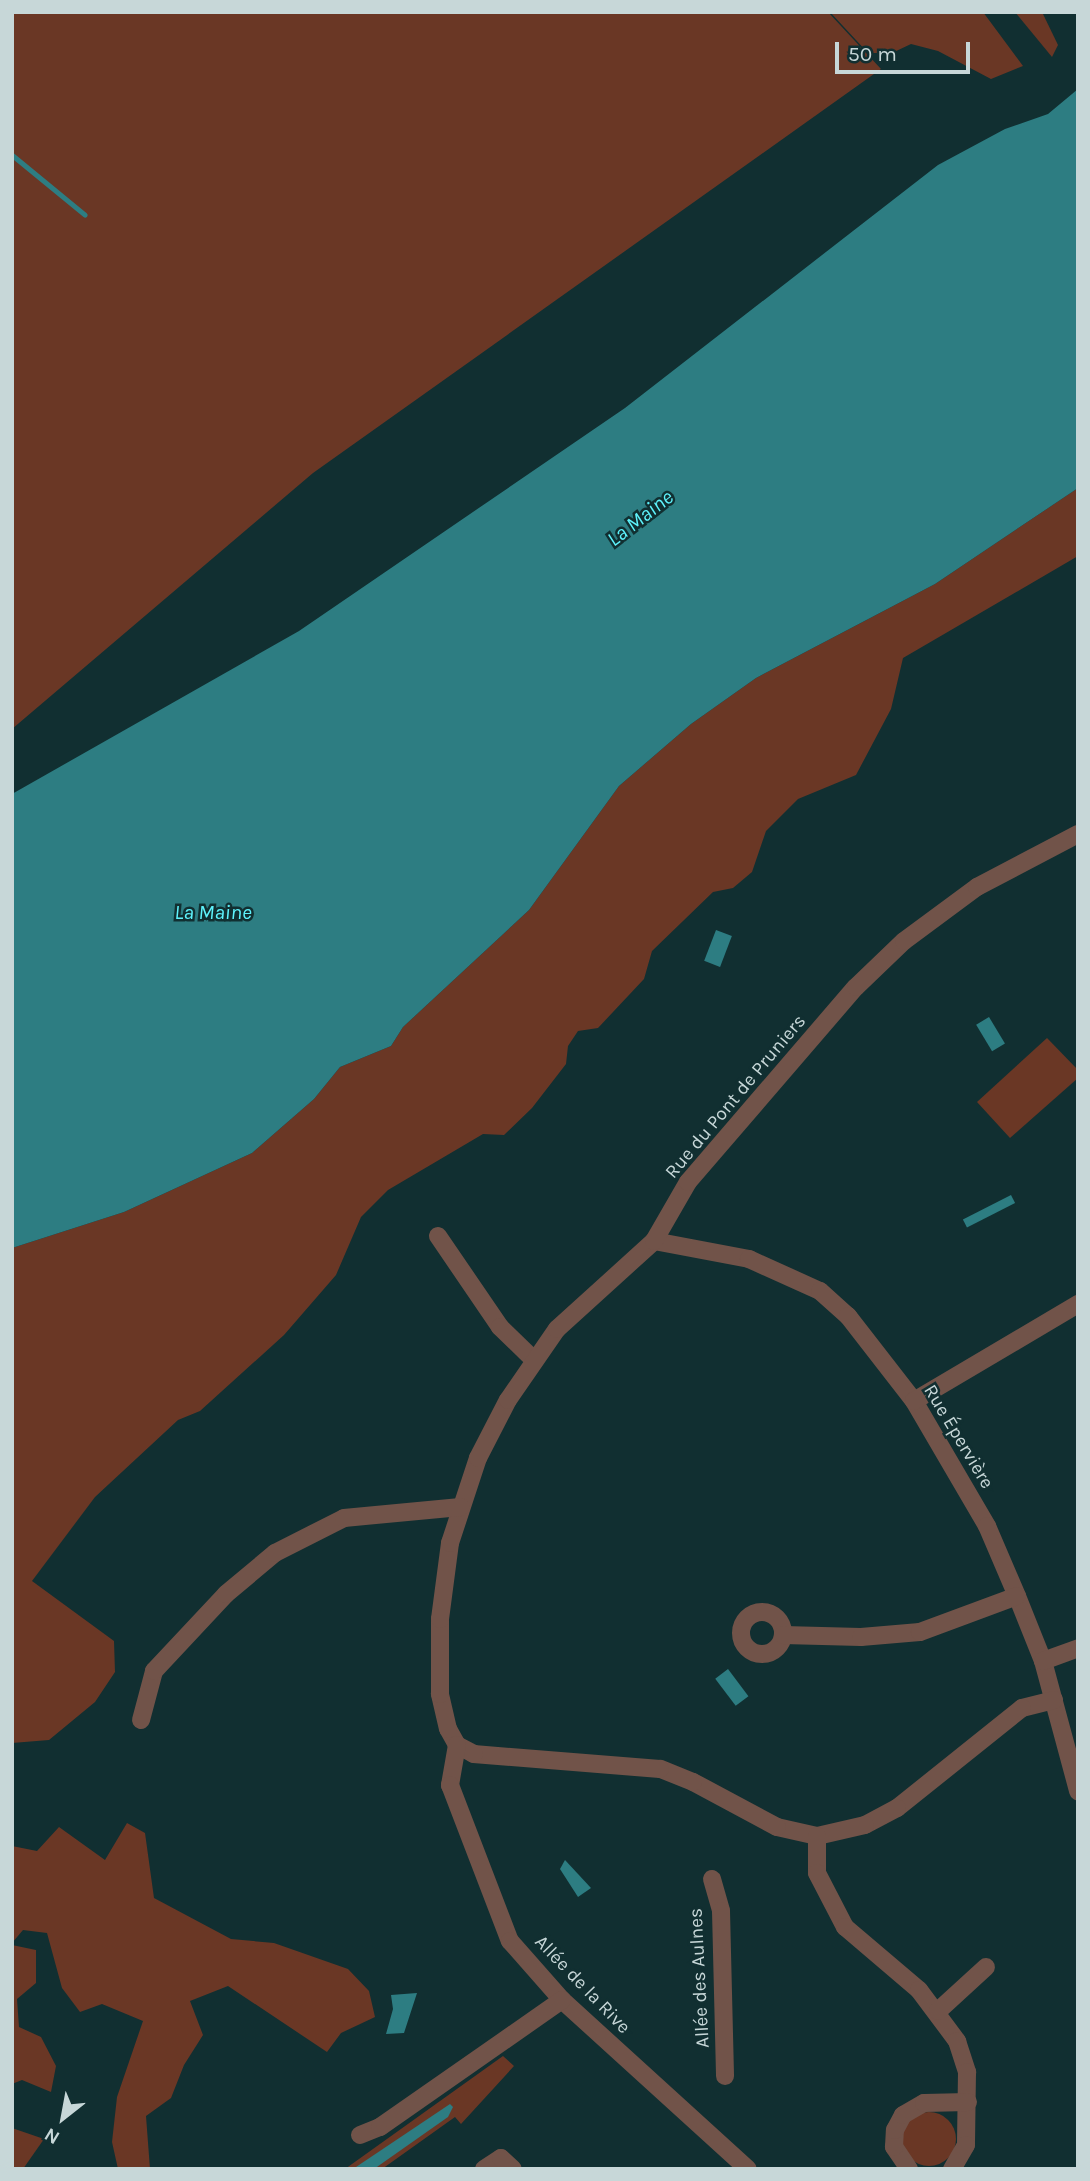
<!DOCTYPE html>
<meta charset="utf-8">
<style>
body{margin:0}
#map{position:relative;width:1090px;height:2181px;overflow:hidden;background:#112f31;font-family:Karla,sans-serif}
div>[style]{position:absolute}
.green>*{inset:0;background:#6a3725}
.round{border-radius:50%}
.water>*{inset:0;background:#2d7d82;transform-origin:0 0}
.stream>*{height:5px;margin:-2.5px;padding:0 2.5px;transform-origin:2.5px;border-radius:2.5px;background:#2d7d82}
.minor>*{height:18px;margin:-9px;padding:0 9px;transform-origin:9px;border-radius:9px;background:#715349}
.minor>.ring{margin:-9px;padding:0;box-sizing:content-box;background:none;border:18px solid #715349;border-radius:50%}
span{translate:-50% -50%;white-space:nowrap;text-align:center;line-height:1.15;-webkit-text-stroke:5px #112f31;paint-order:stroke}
.street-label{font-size:19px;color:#c7d7d8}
.water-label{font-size:21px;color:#5ef3fc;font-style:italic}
.frame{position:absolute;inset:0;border:14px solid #c7d7d8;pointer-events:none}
.north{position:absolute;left:28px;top:2083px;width:70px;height:70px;-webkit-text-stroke:5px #112f31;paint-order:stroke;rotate:211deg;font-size:19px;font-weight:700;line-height:28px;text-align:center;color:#c7d7d8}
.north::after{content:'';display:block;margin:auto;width:24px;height:32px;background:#c7d7d8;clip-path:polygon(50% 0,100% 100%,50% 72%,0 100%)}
.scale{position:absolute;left:835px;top:42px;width:135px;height:32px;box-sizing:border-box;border:4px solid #c7d7d8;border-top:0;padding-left:9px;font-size:21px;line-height:24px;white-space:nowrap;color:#c7d7d8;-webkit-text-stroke:5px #112f31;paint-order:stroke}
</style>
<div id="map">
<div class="green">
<i style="clip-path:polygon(12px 12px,828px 12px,881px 69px,313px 473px,12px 729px)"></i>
<i style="clip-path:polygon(830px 12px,983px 12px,1023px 66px,991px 79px,938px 51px,911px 44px,892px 53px,868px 53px)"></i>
<i style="clip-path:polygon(1015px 12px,1042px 12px,1058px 45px,1052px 57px)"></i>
<i style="clip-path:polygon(1078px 488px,1078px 556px,903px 658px,891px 709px,856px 775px,798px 799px,766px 831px,752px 872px,733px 888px,713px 892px,652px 951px,644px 979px,598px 1028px,578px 1031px,568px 1046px,566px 1064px,532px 1108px,504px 1135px,483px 1134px,388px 1190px,361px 1217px,336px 1275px,284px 1335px,200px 1411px,178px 1420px,95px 1497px,32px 1581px,114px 1641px,115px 1672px,95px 1702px,49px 1740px,12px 1743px,12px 1248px,124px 1212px,252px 1153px,314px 1099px,340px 1067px,391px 1046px,403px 1027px,529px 910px,619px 786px,691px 724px,756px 678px,935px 584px)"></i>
<i style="clip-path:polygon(1047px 1038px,1078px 1070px,1078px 1078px,1010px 1138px,977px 1102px)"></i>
<i style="clip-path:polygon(127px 1823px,145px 1833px,154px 1898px,231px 1939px,274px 1943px,348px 1969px,369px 1991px,375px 2017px,341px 2033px,327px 2052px,228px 1986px,190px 2001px,203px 2035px,184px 2065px,171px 2098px,146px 2116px,150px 2169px,118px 2169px,112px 2142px,117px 2097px,143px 2021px,102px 2004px,80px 2012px,62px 1988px,47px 1933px,23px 1930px,12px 1943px,12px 1846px,37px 1851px,59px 1827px,105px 1860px)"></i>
<i style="clip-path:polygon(12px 1945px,36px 1950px,36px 1983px,17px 1999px,19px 2027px,41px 2037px,56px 2066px,51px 2092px,22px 2080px,12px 2084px)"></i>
<i style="clip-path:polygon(503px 2056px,514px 2066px,461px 2124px,455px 2117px,382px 2169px,345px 2169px)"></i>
<i class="round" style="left:902px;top:2112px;width:54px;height:54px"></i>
<i style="clip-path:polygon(12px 2128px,44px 2139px,23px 2169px,12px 2169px)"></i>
</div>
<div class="water">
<i style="clip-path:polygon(1078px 89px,1078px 488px,935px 584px,756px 678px,691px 724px,619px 786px,529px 910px,403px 1027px,391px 1046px,340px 1067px,314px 1099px,252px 1153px,124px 1212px,12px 1248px,12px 794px,299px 631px,625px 408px,938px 165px,1005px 129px,1048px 114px)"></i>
<i style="left:716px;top:930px;width:17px;height:33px;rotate:21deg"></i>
<i style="left:989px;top:1017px;width:31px;height:15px;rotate:59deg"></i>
<i style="left:1011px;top:1195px;width:9px;height:54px;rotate:63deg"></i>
<i style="left:728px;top:1669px;width:34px;height:16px;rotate:53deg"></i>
<i style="clip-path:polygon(565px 1860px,591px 1888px,578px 1897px,560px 1869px)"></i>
<i style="clip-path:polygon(417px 1993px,404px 2033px,386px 2034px,393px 2009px,391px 1995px)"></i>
<i style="clip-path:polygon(450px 2104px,453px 2107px,448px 2117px,374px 2169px,353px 2169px)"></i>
</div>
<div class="stream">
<i style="left:12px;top:155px;width:94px;rotate:39.4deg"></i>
</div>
<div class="minor">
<i style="left:438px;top:1236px;width:110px;rotate:55.7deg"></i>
<i style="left:500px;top:1327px;width:47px;rotate:44.1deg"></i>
<i style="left:654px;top:1241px;width:97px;rotate:10.7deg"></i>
<i style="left:749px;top:1259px;width:78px;rotate:24.3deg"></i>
<i style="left:820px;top:1291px;width:38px;rotate:42deg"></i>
<i style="left:848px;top:1316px;width:108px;rotate:52.2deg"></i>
<i style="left:914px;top:1401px;width:145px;rotate:59.7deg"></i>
<i style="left:987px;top:1526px;width:76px;rotate:66.8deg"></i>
<i style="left:1017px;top:1596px;width:70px;rotate:68.2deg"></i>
<i style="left:1043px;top:1661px;width:135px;rotate:74.9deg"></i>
<i style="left:914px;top:1401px;width:191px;rotate:-30.6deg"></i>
<i class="ring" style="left:741px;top:1612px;width:24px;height:24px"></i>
<i style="left:783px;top:1635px;width:78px;rotate:1.5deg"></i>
<i style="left:861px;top:1637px;width:59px;rotate:-4.8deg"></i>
<i style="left:920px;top:1632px;width:103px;rotate:-20.4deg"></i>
<i style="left:1043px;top:1661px;width:37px;rotate:-20deg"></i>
<i style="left:1054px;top:1700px;width:33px;rotate:166deg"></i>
<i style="left:1022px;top:1708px;width:160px;rotate:141.3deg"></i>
<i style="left:897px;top:1808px;width:36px;rotate:152deg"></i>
<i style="left:865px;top:1825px;width:49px;rotate:167.1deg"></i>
<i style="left:817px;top:1836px;width:41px;rotate:-167.3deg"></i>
<i style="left:777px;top:1827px;width:95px;rotate:-151.8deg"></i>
<i style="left:693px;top:1782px;width:35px;rotate:-158deg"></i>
<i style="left:660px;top:1769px;width:187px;rotate:-175.4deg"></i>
<i style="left:474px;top:1754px;width:19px;rotate:-152deg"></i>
<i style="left:457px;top:1745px;width:18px;rotate:-119deg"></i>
<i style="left:448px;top:1729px;width:36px;rotate:-103deg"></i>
<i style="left:440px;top:1694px;width:75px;rotate:-90deg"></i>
<i style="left:440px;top:1619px;width:77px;rotate:-82.5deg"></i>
<i style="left:450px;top:1543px;width:89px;rotate:-71.8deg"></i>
<i style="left:478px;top:1458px;width:65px;rotate:-62.7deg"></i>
<i style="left:508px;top:1400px;width:86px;rotate:-55.4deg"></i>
<i style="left:557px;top:1329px;width:131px;rotate:-42.2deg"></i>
<i style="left:654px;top:1241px;width:68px;rotate:-60deg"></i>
<i style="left:688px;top:1182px;width:257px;rotate:-49.3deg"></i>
<i style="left:856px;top:987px;width:66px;rotate:-43.8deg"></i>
<i style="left:904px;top:941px;width:91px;rotate:-36.5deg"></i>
<i style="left:977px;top:887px;width:114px;rotate:-27.7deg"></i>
<i style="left:141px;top:1720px;width:51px;rotate:-75.1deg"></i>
<i style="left:154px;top:1671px;width:105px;rotate:-46.9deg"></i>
<i style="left:226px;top:1594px;width:64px;rotate:-39.9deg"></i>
<i style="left:275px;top:1553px;width:77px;rotate:-26.9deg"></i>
<i style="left:344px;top:1518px;width:117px;rotate:-5.4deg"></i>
<i style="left:457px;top:1745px;width:41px;rotate:99.9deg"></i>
<i style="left:450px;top:1785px;width:167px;rotate:69deg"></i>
<i style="left:510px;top:1941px;width:79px;rotate:48.6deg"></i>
<i style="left:562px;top:2000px;width:251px;rotate:42.3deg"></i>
<i style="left:817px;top:1836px;width:37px;rotate:90deg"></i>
<i style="left:817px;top:1873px;width:61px;rotate:62.6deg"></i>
<i style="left:845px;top:1927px;width:97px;rotate:40.4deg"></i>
<i style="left:919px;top:1990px;width:64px;rotate:53.3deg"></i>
<i style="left:957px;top:2041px;width:33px;rotate:72deg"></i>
<i style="left:967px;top:2072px;width:73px;rotate:90.8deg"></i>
<i style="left:966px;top:2145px;width:28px;rotate:120deg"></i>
<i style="left:712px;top:1879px;width:33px;rotate:74deg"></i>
<i style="left:721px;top:1911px;width:165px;rotate:88.6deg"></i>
<i style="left:938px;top:2011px;width:65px;rotate:-42.5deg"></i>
<i style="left:360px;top:2135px;width:22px;rotate:-22deg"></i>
<i style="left:380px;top:2127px;width:222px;rotate:-34.9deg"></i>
<i style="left:484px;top:2169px;width:20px;rotate:-33deg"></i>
<i style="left:501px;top:2158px;width:16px;rotate:43deg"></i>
<i style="left:909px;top:2169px;width:27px;rotate:-124deg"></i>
<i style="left:894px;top:2147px;width:17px;rotate:-87deg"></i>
<i style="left:895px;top:2130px;width:17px;rotate:-62deg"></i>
<i style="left:903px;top:2115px;width:24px;rotate:-30deg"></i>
<i style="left:924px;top:2103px;width:44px;rotate:-1.3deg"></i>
</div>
<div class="street-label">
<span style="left:736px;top:1097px;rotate:-50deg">Rue du Pont de Pruniers</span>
<span style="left:958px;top:1437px;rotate:59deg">Rue Épervière</span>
<span style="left:700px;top:1978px;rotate:-93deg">Allée des Aulnes</span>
<span style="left:582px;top:1985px;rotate:46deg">Allée de la Rive</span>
</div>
<div class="water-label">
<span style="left:640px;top:518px;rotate:-38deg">La Maine</span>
<span style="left:213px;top:912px">La Maine</span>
</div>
<div class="frame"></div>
<div class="north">N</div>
<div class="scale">50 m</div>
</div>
